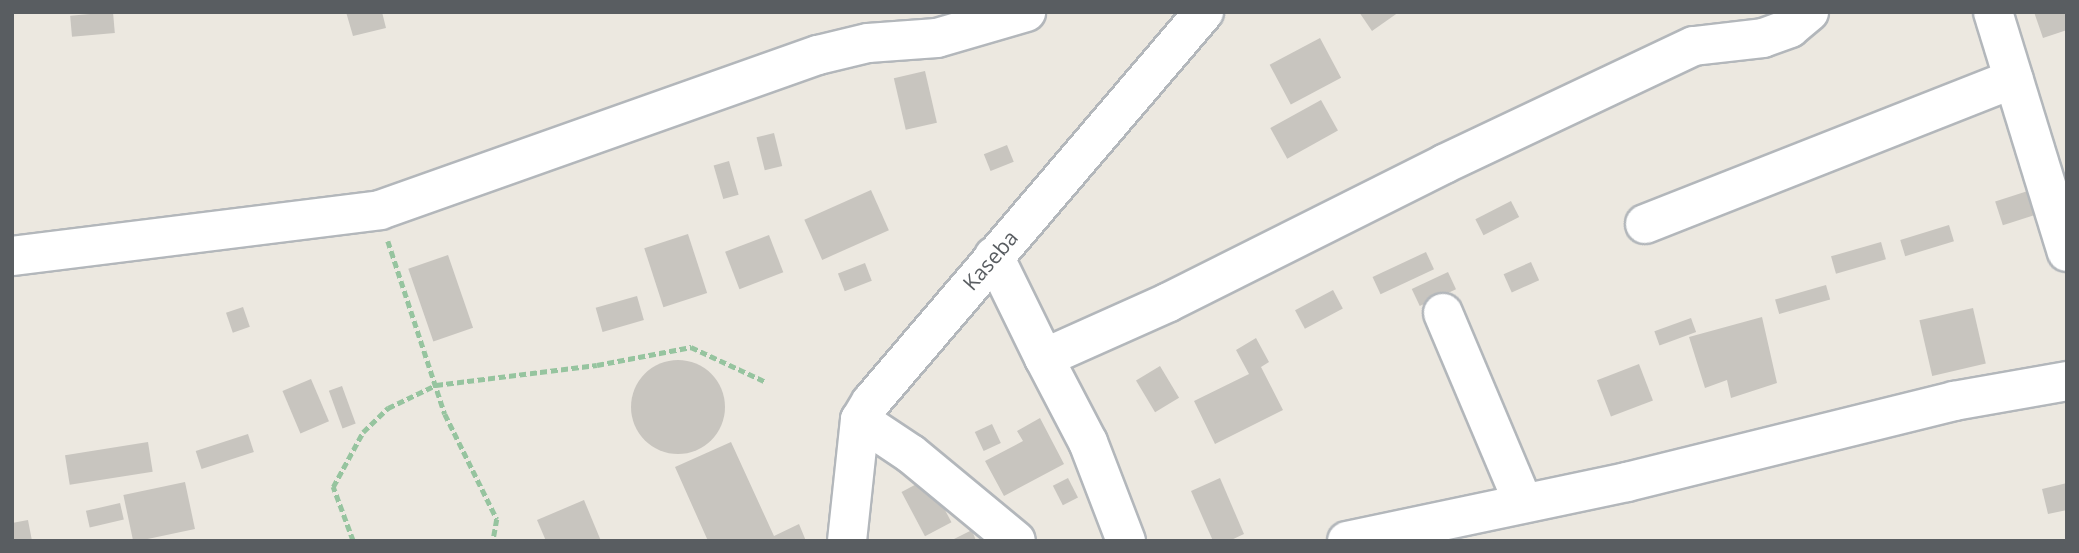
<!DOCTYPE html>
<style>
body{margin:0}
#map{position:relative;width:2079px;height:553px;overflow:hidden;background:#ece8e0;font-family:"Open Sans",sans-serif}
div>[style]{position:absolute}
.building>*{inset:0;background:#c8c5bf;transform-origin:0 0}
.round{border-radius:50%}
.path>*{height:4.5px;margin-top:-2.25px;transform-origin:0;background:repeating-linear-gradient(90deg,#96c49f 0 7px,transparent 0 10.5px)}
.roads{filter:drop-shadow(2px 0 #b3b7bb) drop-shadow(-2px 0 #b3b7bb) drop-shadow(0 2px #b3b7bb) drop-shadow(0 -2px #b3b7bb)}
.minor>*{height:38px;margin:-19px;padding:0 19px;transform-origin:19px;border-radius:19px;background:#fff}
span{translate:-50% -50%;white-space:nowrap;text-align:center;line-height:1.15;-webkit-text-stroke:5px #fff;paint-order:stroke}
.street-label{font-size:21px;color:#595d61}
.frame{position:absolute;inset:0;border:14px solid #595d61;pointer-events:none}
</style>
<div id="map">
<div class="building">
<i style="left:113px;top:12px;width:21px;height:43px;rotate:85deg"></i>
<i style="clip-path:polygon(346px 12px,382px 12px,386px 28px,353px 36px)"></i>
<i style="clip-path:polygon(1359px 12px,1399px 12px,1372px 31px)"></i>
<i style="clip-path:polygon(2034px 12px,2067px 12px,2067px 30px,2043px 38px)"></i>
<i style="left:1320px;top:38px;width:45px;height:57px;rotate:62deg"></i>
<i style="left:925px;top:71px;width:53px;height:32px;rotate:77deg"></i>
<i style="left:1321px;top:100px;width:35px;height:58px;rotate:61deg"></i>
<i style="left:774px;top:133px;width:34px;height:18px;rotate:76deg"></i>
<i style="left:1007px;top:145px;width:18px;height:25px;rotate:68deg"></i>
<i style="left:729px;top:161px;width:35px;height:16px;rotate:74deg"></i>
<i style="left:2037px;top:188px;width:25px;height:44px;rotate:72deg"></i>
<i style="left:871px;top:190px;width:44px;height:73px;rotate:66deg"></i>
<i style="left:1511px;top:201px;width:18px;height:40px;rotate:63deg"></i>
<i style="left:1949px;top:225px;width:17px;height:51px;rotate:73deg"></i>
<i style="left:688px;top:234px;width:62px;height:46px;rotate:72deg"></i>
<i style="left:769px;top:235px;width:40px;height:47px;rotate:69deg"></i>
<i style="left:1881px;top:242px;width:18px;height:52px;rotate:74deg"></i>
<i style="left:1426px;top:252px;width:19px;height:59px;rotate:65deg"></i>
<i style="left:448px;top:255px;width:77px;height:42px;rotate:71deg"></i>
<i style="left:1531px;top:262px;width:20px;height:30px;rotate:66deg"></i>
<i style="left:865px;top:263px;width:19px;height:29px;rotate:69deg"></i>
<i style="left:1448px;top:272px;width:19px;height:40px;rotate:65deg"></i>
<i style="left:1826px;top:285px;width:15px;height:53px;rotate:74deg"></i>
<i style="left:1333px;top:290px;width:21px;height:43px;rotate:62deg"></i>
<i style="left:637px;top:296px;width:25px;height:43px;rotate:74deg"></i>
<i style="left:243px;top:307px;width:21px;height:18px;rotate:71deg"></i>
<i style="left:1973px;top:308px;width:57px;height:55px;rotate:77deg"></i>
<i style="clip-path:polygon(1762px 317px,1777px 383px,1731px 398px,1727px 380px,1705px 388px,1689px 337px)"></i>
<i style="left:1691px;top:318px;width:15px;height:39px;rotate:70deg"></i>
<i style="clip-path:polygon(1256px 338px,1269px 362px,1261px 367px,1283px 410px,1215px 444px,1194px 401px,1249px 374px,1236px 350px)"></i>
<i class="round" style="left:631px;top:360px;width:94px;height:94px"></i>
<i style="left:1639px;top:364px;width:39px;height:45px;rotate:69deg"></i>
<i style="left:1160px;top:366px;width:37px;height:28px;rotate:59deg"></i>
<i style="left:311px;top:379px;width:46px;height:31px;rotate:67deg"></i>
<i style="left:342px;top:386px;width:40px;height:14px;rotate:70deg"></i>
<i style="clip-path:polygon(1040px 418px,1064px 464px,1004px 496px,985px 461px,1023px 441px,1017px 431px)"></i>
<i style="left:992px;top:424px;width:21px;height:19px;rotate:65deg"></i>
<i style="left:248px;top:434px;width:19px;height:55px;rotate:72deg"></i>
<i style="left:148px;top:442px;width:30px;height:84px;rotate:81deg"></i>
<i style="clip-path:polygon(731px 442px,774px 536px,799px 524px,806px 541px,708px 541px,675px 467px)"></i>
<i style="left:928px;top:478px;width:50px;height:30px;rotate:62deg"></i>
<i style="left:1068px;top:478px;width:22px;height:17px;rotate:63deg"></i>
<i style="clip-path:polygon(1220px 478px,1244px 534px,1229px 541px,1213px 541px,1191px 491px)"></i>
<i style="left:185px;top:482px;width:48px;height:63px;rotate:78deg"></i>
<i style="clip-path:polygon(2067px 483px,2067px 510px,2048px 514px,2042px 489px)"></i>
<i style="clip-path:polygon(584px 500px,601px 541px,546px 541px,537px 520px)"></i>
<i style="left:120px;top:503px;width:17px;height:35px;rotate:77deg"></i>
<i style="clip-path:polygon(28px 520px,32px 541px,12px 541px,12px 523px)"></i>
<i style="clip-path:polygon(972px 530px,976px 541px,950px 541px)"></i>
</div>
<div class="path">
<i style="left:388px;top:241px;width:182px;rotate:71.8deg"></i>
<i style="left:445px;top:414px;width:117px;rotate:63.7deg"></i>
<i style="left:497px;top:519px;width:22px;rotate:100deg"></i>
<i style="left:353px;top:541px;width:58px;rotate:-110.3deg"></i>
<i style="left:333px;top:487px;width:63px;rotate:-61.4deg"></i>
<i style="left:363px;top:432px;width:35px;rotate:-44deg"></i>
<i style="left:388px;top:408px;width:53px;rotate:-25.6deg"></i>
<i style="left:436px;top:385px;width:162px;rotate:-7.1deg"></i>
<i style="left:597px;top:365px;width:96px;rotate:-10.8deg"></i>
<i style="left:691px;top:347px;width:83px;rotate:25deg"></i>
</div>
<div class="roads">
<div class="minor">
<i style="left:1993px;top:12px;width:251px;rotate:72.9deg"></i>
<i style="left:1645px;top:224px;width:396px;rotate:-21.5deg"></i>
<i style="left:12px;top:256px;width:371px;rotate:-7.1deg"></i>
<i style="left:380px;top:210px;width:465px;rotate:-19.5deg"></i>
<i style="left:818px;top:55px;width:51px;rotate:-13.5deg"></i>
<i style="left:868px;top:43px;width:69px;rotate:-4.1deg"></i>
<i style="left:937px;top:38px;width:93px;rotate:-16.3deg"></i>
<i style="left:994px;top:256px;width:114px;rotate:63.9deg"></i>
<i style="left:1044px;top:358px;width:137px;rotate:-24.1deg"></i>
<i style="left:1169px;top:302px;width:308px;rotate:-26.6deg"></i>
<i style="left:1444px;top:164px;width:276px;rotate:-25.3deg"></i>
<i style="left:1694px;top:46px;width:69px;rotate:-6.6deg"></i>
<i style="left:1763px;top:38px;width:29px;rotate:-20deg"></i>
<i style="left:1790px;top:28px;width:25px;rotate:-40deg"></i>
<i style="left:1443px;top:313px;width:205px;rotate:67.1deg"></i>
<i style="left:1044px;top:358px;width:95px;rotate:62.4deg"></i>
<i style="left:1088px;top:442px;width:106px;rotate:69deg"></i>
<i style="left:860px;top:420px;width:61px;rotate:33.7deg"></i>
<i style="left:911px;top:454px;width:136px;rotate:39.6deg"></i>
<i style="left:847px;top:541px;width:122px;rotate:-83.9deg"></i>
<i style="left:860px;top:420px;width:21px;rotate:-59deg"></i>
<i style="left:871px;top:402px;width:513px;rotate:-49.51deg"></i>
<i style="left:1347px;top:541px;width:286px;rotate:-11.9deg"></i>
<i style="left:1627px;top:482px;width:337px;rotate:-13.9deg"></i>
<i style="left:1954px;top:401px;width:115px;rotate:-10deg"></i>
</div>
</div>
<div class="street-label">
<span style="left:990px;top:260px;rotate:-49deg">Kaseba</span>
</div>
<div class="frame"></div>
</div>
